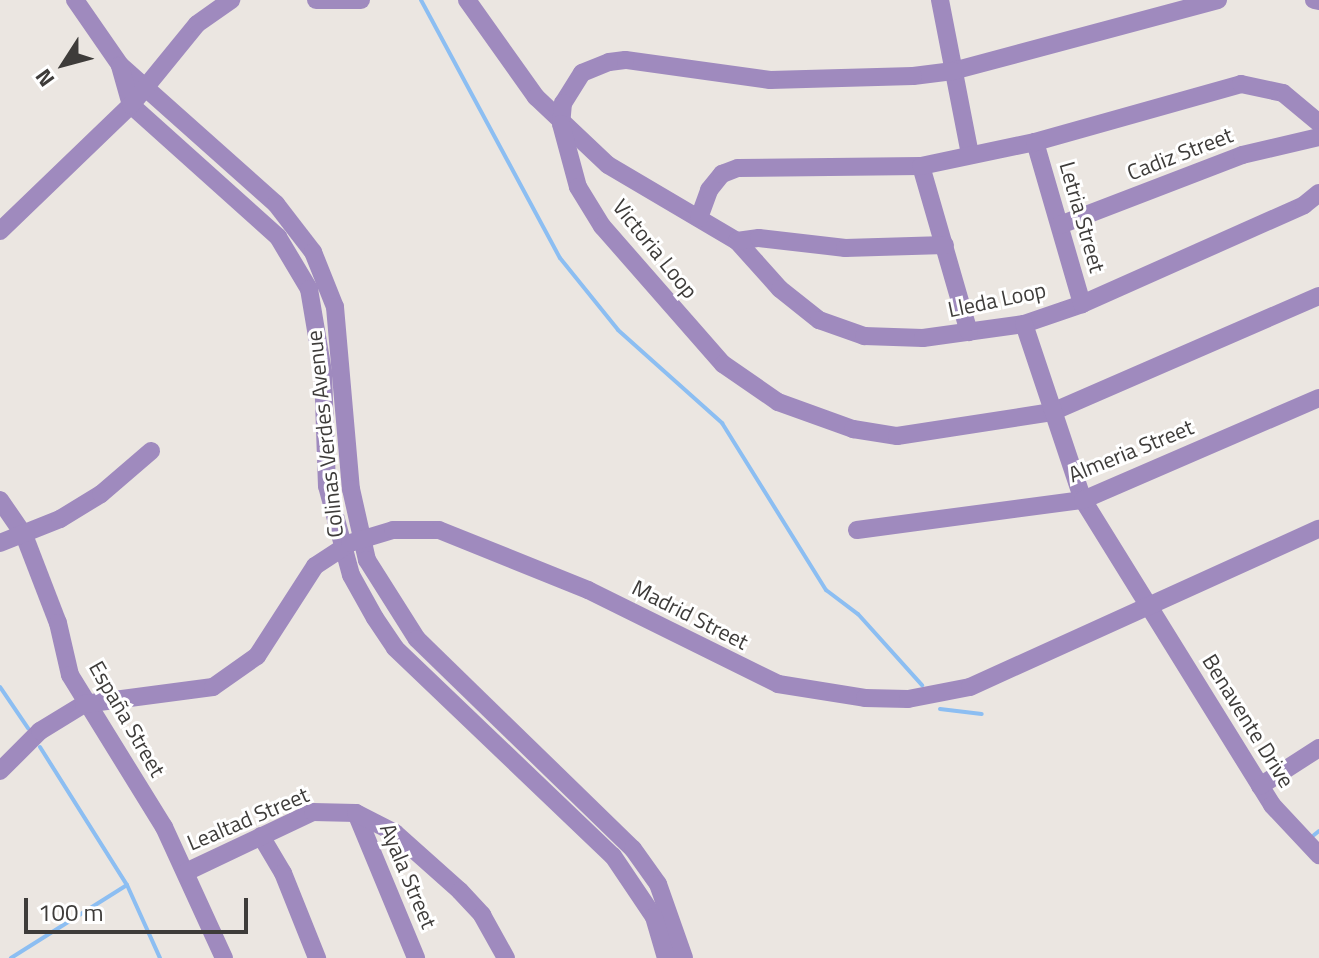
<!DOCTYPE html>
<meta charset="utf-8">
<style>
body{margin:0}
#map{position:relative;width:1319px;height:958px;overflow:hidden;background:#ebe6e1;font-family:"Titillium Web",sans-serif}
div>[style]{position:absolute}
.stream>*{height:4px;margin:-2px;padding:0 2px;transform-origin:2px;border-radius:2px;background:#8cbef2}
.minor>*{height:18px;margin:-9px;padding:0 9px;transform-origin:9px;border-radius:9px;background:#9f8abe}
span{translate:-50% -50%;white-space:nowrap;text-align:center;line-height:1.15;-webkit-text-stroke:6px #fff;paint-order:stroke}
.street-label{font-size:22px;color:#3e3c3a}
.north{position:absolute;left:24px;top:24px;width:80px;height:80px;-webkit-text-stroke:6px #fff;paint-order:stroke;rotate:234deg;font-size:22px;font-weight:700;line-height:32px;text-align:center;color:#3e3c3a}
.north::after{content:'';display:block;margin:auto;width:28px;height:36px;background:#3e3c3a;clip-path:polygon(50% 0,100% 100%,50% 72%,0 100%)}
.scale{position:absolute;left:24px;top:898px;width:224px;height:36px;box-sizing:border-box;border:4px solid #3e3c3a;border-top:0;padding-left:10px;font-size:24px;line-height:28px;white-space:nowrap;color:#3e3c3a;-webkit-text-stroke:6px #fff;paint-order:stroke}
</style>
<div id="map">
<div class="stream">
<i style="left:421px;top:0;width:293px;rotate:61.7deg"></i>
<i style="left:560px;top:258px;width:92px;rotate:51.1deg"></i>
<i style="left:618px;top:330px;width:140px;rotate:41.8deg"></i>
<i style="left:722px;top:423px;width:197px;rotate:58.1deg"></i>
<i style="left:826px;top:590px;width:40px;rotate:37deg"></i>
<i style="left:858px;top:614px;width:96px;rotate:48deg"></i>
<i style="left:0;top:687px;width:50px;rotate:55.7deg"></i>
<i style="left:940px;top:709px;width:42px;rotate:6.8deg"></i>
<i style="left:40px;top:747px;width:163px;rotate:57.8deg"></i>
<i style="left:127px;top:885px;width:80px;rotate:65.7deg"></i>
<i style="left:1314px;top:835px;width:6px;rotate:-39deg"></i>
<i style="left:11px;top:958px;width:137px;rotate:-32.2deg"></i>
</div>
<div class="minor">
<i style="left:75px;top:0;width:79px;rotate:55.3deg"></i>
<i style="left:120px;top:65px;width:209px;rotate:41.7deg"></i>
<i style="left:276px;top:204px;width:61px;rotate:52.4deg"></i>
<i style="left:313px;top:252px;width:59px;rotate:68.2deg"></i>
<i style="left:335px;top:307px;width:183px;rotate:85deg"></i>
<i style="left:351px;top:489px;width:73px;rotate:77.3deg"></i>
<i style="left:367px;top:560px;width:93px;rotate:57.7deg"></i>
<i style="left:417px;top:639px;width:301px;rotate:44.2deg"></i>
<i style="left:633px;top:849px;width:43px;rotate:54.5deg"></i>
<i style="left:658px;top:884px;width:78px;rotate:70.6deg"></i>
<i style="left:316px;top:0;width:45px"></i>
<i style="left:467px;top:0;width:119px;rotate:54.6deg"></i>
<i style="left:536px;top:97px;width:99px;rotate:43.4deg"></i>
<i style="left:608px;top:165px;width:150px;rotate:30.5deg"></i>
<i style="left:737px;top:241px;width:64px;rotate:48.1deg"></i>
<i style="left:780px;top:289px;width:50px;rotate:38.5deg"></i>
<i style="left:819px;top:320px;width:48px;rotate:19.6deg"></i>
<i style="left:864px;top:336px;width:59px;rotate:1.9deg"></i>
<i style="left:923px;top:338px;width:102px;rotate:-7.9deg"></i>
<i style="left:1024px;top:324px;width:61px;rotate:-19deg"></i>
<i style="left:1082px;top:304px;width:243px;rotate:-24deg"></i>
<i style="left:1304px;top:205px;width:19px;rotate:-39deg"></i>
<i style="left:940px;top:0;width:157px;rotate:79deg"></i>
<i style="left:1218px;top:0;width:274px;rotate:165deg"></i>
<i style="left:953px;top:71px;width:40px;rotate:172.9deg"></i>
<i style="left:913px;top:76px;width:143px;rotate:178.4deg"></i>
<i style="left:770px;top:80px;width:146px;rotate:-172.1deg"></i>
<i style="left:625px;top:60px;width:16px;rotate:173deg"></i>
<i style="left:609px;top:62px;width:29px;rotate:158deg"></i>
<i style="left:582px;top:73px;width:36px;rotate:122deg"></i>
<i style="left:563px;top:103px;width:21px;rotate:95deg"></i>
<i style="left:561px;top:124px;width:65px;rotate:74.9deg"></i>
<i style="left:578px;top:187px;width:46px;rotate:58.4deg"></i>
<i style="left:602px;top:226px;width:184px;rotate:48.8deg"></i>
<i style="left:723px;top:364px;width:67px;rotate:34.6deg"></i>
<i style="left:778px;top:402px;width:80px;rotate:19.8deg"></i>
<i style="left:853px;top:429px;width:45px;rotate:9deg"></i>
<i style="left:897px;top:436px;width:157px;rotate:-8.8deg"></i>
<i style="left:1052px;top:412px;width:291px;rotate:-23.5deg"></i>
<i style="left:1314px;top:0;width:5px;rotate:11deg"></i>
<i style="left:120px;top:66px;width:41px;rotate:74.2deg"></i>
<i style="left:131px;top:105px;width:198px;rotate:41.9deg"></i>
<i style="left:278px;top:237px;width:61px;rotate:59.2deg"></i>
<i style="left:309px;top:289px;width:84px;rotate:80.4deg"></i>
<i style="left:323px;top:372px;width:114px;rotate:88deg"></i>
<i style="left:327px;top:486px;width:92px;rotate:74.9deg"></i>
<i style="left:351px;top:575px;width:49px;rotate:60.8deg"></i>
<i style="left:375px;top:618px;width:36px;rotate:56deg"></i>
<i style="left:395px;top:648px;width:301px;rotate:43.7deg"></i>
<i style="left:613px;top:856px;width:73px;rotate:56.1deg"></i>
<i style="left:654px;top:917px;width:43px;rotate:73.7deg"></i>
<i style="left:1035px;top:142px;width:169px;rotate:73.8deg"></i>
<i style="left:921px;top:166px;width:173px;rotate:73.9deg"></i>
<i style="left:699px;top:218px;width:30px;rotate:-70deg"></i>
<i style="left:709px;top:190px;width:21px;rotate:-51deg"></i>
<i style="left:722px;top:174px;width:17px;rotate:-21deg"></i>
<i style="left:738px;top:168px;width:183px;rotate:-0.6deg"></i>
<i style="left:921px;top:166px;width:116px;rotate:-11.9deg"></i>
<i style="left:1035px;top:142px;width:214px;rotate:-15.7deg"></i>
<i style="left:1241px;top:84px;width:43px;rotate:12.1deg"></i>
<i style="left:1283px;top:93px;width:47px;rotate:39.8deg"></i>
<i style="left:1060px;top:225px;width:195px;rotate:-21deg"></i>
<i style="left:1242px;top:155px;width:79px;rotate:-13.2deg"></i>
<i style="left:0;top:231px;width:182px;rotate:-43.9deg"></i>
<i style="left:131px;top:105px;width:104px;rotate:-50.8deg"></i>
<i style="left:197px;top:24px;width:42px;rotate:-35.2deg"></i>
<i style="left:737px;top:241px;width:22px;rotate:-8deg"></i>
<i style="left:759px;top:238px;width:87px;rotate:6.6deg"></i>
<i style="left:845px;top:248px;width:100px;rotate:-1.7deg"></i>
<i style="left:1024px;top:324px;width:186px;rotate:71.5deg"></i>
<i style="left:1083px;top:500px;width:359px;rotate:58.2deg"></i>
<i style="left:1272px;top:805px;width:69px;rotate:46.8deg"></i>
<i style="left:0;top:500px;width:42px;rotate:55.6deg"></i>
<i style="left:24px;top:535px;width:94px;rotate:68.9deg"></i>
<i style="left:58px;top:623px;width:53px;rotate:77deg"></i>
<i style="left:70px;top:675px;width:179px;rotate:58.3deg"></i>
<i style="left:164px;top:827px;width:144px;rotate:65.4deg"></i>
<i style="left:857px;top:530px;width:228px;rotate:-7.6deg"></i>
<i style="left:1083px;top:500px;width:257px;rotate:-23.4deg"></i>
<i style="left:0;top:543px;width:65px;rotate:-21.8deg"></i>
<i style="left:60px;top:519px;width:48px;rotate:-31.4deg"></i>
<i style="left:101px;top:494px;width:66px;rotate:-40.7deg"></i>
<i style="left:0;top:771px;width:57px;rotate:-45deg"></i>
<i style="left:40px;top:731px;width:52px;rotate:-31.5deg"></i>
<i style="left:84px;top:704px;width:130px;rotate:-7.5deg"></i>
<i style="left:213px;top:687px;width:54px;rotate:-35.2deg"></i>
<i style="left:257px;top:656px;width:107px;rotate:-57.2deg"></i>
<i style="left:315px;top:566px;width:42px;rotate:-33.3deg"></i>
<i style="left:350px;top:543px;width:45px;rotate:-16.8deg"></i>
<i style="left:393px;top:530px;width:46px"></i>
<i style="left:439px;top:530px;width:161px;rotate:21.9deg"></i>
<i style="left:588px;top:590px;width:212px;rotate:26.3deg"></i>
<i style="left:778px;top:684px;width:88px;rotate:9.1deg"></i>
<i style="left:865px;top:698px;width:43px;rotate:1.3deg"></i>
<i style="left:908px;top:699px;width:63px;rotate:-11deg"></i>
<i style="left:970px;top:687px;width:383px;rotate:-24.4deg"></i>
<i style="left:1260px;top:786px;width:70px;rotate:-32.8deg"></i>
<i style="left:356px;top:813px;width:157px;rotate:67.5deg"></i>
<i style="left:261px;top:836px;width:43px;rotate:59.3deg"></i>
<i style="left:283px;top:873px;width:92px;rotate:68.2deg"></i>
<i style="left:186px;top:872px;width:140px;rotate:-25.3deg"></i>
<i style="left:313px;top:812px;width:43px;rotate:1.3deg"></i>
<i style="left:356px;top:813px;width:44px;rotate:27.1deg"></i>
<i style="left:395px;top:833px;width:87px;rotate:41.7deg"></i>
<i style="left:460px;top:891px;width:33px;rotate:47deg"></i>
<i style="left:482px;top:915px;width:49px;rotate:60.8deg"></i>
</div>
<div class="street-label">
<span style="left:1180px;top:154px;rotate:-21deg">Cadiz Street</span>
<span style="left:1082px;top:217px;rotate:74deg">Letria Street</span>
<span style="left:655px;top:249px;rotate:51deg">Victoria Loop</span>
<span style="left:997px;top:300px;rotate:-12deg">Lleda Loop</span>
<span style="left:325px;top:434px;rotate:-96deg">Colinas Verdes Avenue</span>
<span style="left:1131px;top:451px;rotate:-22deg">Almeria Street</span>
<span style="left:690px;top:615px;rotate:27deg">Madrid Street</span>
<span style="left:127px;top:719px;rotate:60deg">España Street</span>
<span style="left:1248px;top:721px;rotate:58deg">Benavente Drive</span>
<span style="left:248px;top:819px;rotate:-23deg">Lealtad Street</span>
<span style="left:408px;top:876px;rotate:67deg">Ayala Street</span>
</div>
<div class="north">N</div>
<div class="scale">100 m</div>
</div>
